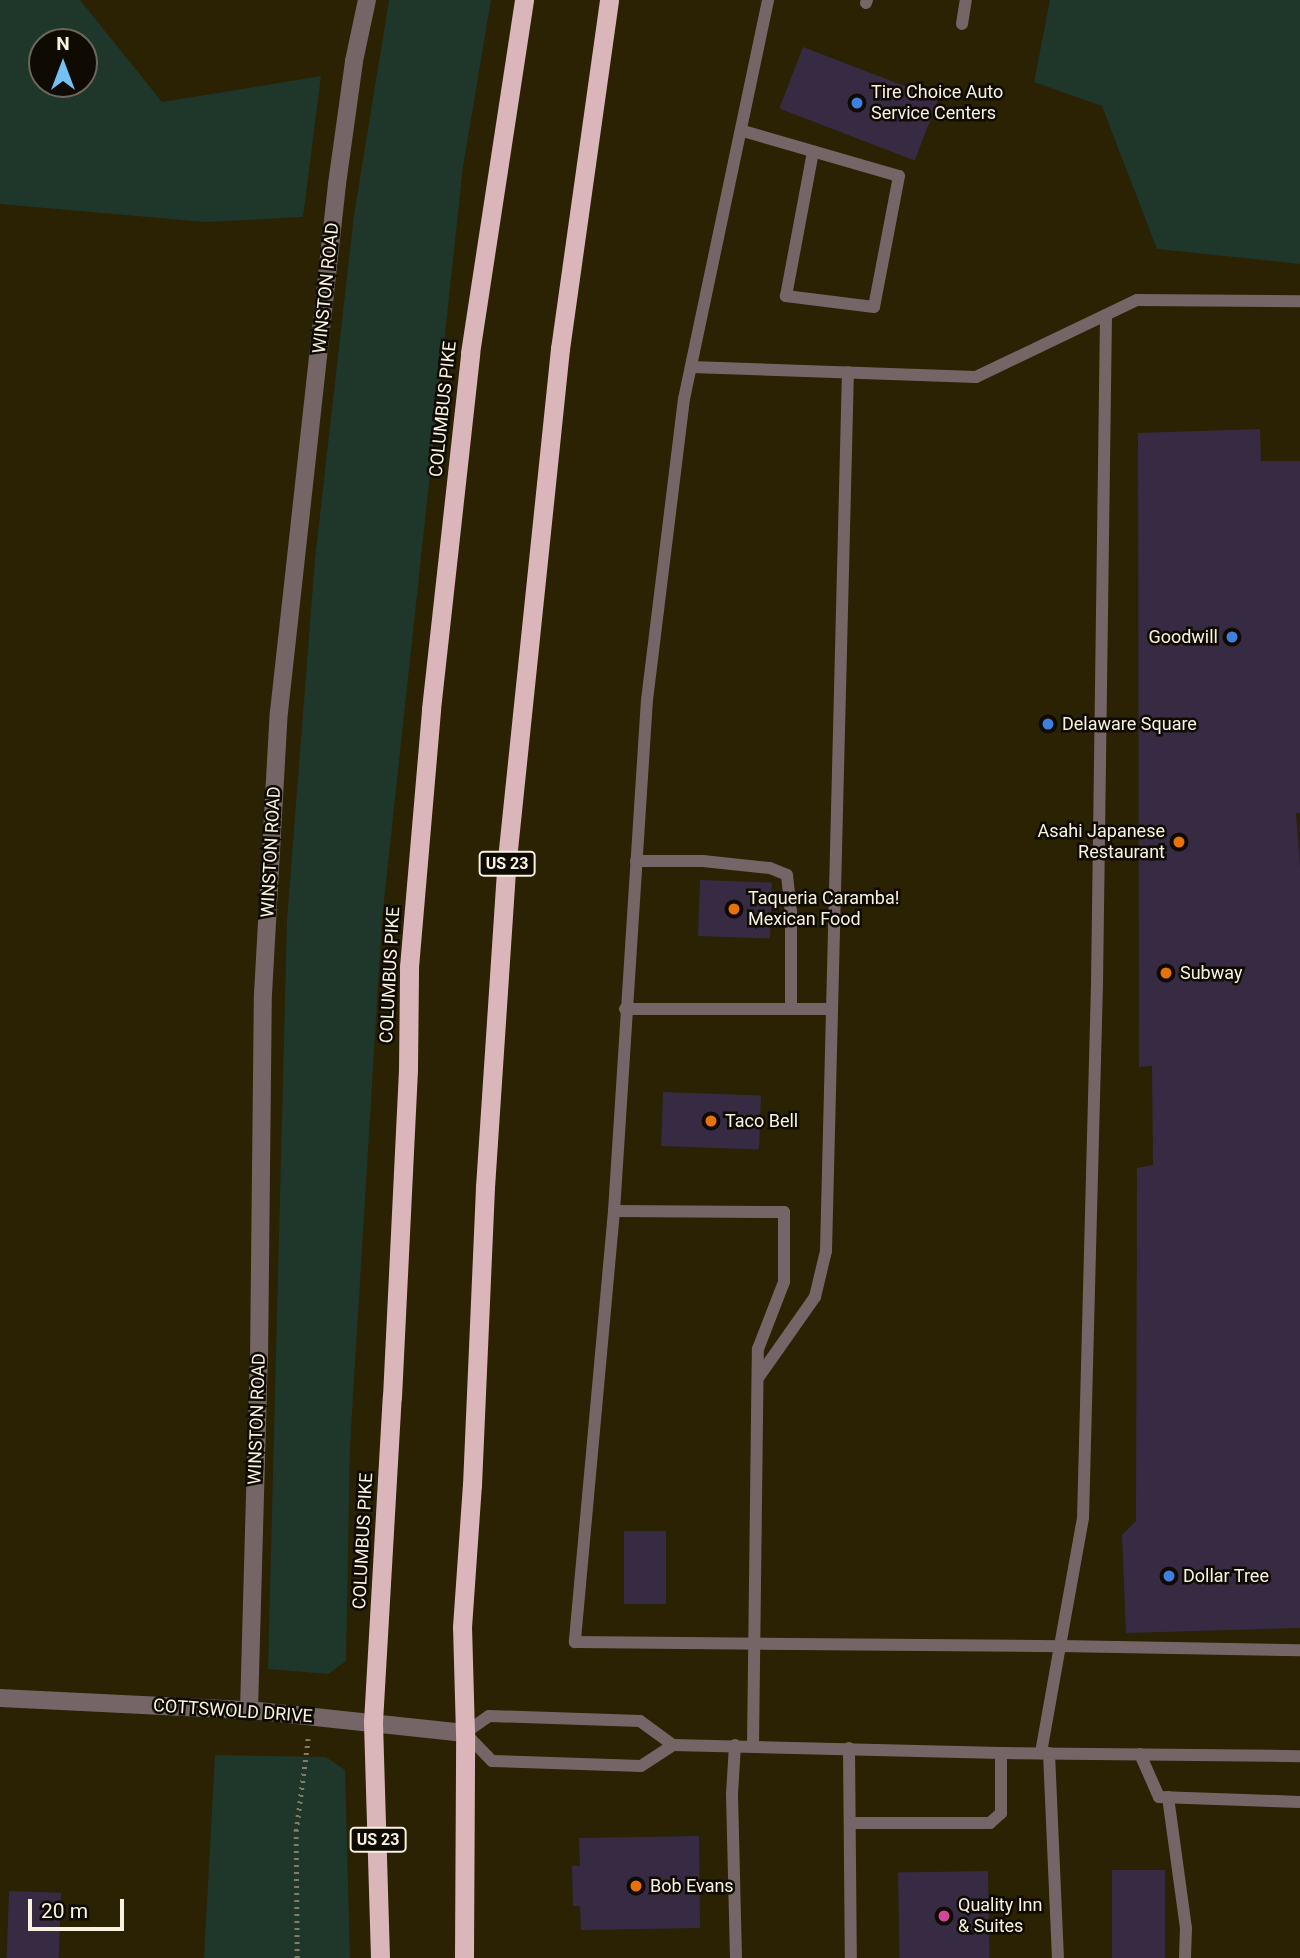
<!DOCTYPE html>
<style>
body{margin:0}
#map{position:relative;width:1300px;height:1958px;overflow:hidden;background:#2b2103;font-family:Roboto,sans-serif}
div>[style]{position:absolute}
.green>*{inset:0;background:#1f362a}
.building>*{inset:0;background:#372b44;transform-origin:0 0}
.path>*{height:4.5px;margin-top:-2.25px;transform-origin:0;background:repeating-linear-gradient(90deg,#847c63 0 2px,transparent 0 7px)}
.service>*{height:12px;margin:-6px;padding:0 6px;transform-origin:6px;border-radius:6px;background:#756567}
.minor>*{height:18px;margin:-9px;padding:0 9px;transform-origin:9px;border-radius:9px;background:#756567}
.trunk>*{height:19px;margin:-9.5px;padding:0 9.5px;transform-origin:9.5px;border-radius:9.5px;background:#dab6ba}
.dots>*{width:19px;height:19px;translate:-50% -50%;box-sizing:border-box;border:4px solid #0f0b02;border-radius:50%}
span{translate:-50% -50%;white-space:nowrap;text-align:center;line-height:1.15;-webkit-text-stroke:5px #0f0b02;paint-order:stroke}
.shield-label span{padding:2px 5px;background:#0f0b02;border:2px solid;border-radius:5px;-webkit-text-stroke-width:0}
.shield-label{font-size:16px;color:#f8f2e1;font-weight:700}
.poi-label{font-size:18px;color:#f8f2e1}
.left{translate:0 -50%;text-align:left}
.right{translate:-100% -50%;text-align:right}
.street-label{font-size:18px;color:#f8f2e1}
.north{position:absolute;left:28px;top:28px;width:70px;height:70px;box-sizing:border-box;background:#0f0b02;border:2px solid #6c675b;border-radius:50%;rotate:0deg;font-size:19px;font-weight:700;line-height:28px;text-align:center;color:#f8f2e1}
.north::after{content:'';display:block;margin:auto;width:24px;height:32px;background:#73c1f5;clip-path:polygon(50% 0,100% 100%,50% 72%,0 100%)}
.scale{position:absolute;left:28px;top:1899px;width:96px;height:32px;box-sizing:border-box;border:4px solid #f8f2e1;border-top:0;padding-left:9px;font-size:21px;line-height:24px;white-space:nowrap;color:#f8f2e1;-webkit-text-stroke:5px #0f0b02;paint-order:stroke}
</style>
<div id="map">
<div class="green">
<i style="clip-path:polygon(evenodd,0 0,80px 0,162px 102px,321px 76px,303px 217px,205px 222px,0 204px,0 0,42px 42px,84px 42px,84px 84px,42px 84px,42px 42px)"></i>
<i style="clip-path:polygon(389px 0,491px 0,463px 167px,382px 920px,350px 1446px,346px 1661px,328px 1674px,268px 1669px,287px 920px,315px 559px,354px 215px)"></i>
<i style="clip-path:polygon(1050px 0,1300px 0,1300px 264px,1157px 249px,1102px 106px,1034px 82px)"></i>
<i style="clip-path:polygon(215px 1755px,326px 1757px,345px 1770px,350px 1958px,204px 1958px)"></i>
</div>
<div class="building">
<i style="left:803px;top:47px;width:145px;height:66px;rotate:21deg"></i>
<i style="clip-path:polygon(1260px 429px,1261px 461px,1300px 461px,1300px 813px,1296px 813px,1300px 866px,1300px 1628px,1126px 1633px,1122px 1535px,1136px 1521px,1137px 1168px,1153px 1165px,1152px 1066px,1139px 1067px,1138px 433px)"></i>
<i style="left:700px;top:880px;width:72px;height:56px;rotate:2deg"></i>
<i style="left:663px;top:1092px;width:98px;height:54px;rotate:2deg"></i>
<i style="left:624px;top:1531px;width:42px;height:73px"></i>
<i style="clip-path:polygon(699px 1836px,700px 1928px,581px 1930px,580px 1906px,573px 1906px,572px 1866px,580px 1866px,579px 1838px)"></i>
<i style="left:1112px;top:1870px;width:53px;height:88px"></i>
<i style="left:988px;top:1871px;width:87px;height:90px;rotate:89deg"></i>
<i style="left:9px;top:1891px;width:52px;height:67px;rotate:2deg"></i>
</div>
<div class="path">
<i style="left:297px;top:1958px;width:127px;rotate:-90.5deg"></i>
<i style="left:296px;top:1831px;width:93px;rotate:-82.6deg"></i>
</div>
<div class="service">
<i style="left:866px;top:3px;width:3px;rotate:-72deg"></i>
<i style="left:962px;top:24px;width:24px;rotate:-81deg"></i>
<i style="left:743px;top:131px;width:162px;rotate:16.1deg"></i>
<i style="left:899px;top:176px;width:133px;rotate:100.8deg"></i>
<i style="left:874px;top:307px;width:89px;rotate:-172.9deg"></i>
<i style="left:786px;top:296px;width:147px;rotate:-79.4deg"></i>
<i style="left:1106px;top:315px;width:669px;rotate:90.77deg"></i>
<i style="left:1097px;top:984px;width:534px;rotate:91.5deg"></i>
<i style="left:1083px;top:1518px;width:130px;rotate:100.2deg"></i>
<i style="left:1060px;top:1646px;width:240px;rotate:1deg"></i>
<i style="left:691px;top:367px;width:285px;rotate:2deg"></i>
<i style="left:976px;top:377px;width:178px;rotate:-25.6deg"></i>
<i style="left:1137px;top:300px;width:163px;rotate:0.4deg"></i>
<i style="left:636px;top:861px;width:67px"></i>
<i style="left:703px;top:861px;width:67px;rotate:6deg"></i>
<i style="left:770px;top:868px;width:18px;rotate:22deg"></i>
<i style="left:787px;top:875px;width:36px;rotate:84deg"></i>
<i style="left:791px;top:911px;width:98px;rotate:90deg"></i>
<i style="left:625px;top:1009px;width:207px"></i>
<i style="left:614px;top:1211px;width:433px;rotate:95.2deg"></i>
<i style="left:575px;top:1642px;width:485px;rotate:0.5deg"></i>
<i style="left:1060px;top:1646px;width:109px;rotate:100.1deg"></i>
<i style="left:758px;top:1378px;width:99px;rotate:-54.9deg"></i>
<i style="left:815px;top:1297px;width:47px;rotate:-76.6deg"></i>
<i style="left:826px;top:1251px;width:879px;rotate:-88.57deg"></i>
<i style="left:673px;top:1745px;width:41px;rotate:-144deg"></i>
<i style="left:640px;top:1721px;width:151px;rotate:-178.1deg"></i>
<i style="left:489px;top:1716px;width:29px;rotate:145deg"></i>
<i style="left:465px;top:1733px;width:39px;rotate:46deg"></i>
<i style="left:492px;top:1761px;width:149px;rotate:1.9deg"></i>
<i style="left:641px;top:1766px;width:38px;rotate:-33deg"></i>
<i style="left:673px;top:1745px;width:328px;rotate:1.4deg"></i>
<i style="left:1001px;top:1753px;width:299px;rotate:0.6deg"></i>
<i style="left:735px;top:1745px;width:49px;rotate:93.5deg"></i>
<i style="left:732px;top:1794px;width:164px;rotate:88.6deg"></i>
<i style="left:753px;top:1746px;width:397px;rotate:-89.3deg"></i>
<i style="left:758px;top:1349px;width:72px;rotate:-68.8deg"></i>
<i style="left:784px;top:1282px;width:70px;rotate:-90deg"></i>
<i style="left:784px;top:1212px;width:170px;rotate:-179.7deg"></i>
<i style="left:614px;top:1211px;width:512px;rotate:-86.31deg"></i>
<i style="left:647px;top:700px;width:303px;rotate:-83deg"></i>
<i style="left:684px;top:399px;width:408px;rotate:-78.1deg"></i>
<i style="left:849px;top:1748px;width:210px;rotate:89.5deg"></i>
<i style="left:1049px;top:1753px;width:205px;rotate:87.5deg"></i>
<i style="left:1140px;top:1754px;width:47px;rotate:66.2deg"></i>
<i style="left:1159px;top:1797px;width:141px;rotate:2deg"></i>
<i style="left:1168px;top:1797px;width:132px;rotate:82.2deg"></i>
<i style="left:1186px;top:1928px;width:30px;rotate:92deg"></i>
<i style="left:850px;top:1823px;width:140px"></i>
<i style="left:990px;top:1823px;width:15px;rotate:-42deg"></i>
<i style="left:1001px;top:1813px;width:60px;rotate:-90deg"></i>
</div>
<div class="minor">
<i style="left:0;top:1698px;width:249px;rotate:2.8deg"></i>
<i style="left:249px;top:1710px;width:217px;rotate:6.1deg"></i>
<i style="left:249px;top:1710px;width:348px;rotate:-88.4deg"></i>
<i style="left:259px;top:1362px;width:368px;rotate:-89.4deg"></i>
<i style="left:263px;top:994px;width:282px;rotate:-86.8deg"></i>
<i style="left:279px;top:712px;width:531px;rotate:-83.73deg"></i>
<i style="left:337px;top:184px;width:124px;rotate:-82.1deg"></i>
<i style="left:354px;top:61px;width:62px;rotate:-78deg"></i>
</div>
<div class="trunk">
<i style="left:380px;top:1958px;width:236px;rotate:-91.7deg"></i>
<i style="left:373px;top:1722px;width:326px;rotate:-86.7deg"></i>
<i style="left:392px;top:1397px;width:328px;rotate:-87.2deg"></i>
<i style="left:408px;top:1069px;width:102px;rotate:-89.4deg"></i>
<i style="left:409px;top:967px;width:259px;rotate:-85.1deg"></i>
<i style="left:431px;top:709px;width:358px;rotate:-83.7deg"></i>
<i style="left:470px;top:353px;width:357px;rotate:-81.3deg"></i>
<i style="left:464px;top:1958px;width:225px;rotate:-89.7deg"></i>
<i style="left:465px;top:1733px;width:106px;rotate:-91.6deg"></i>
<i style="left:462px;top:1627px;width:142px;rotate:-86deg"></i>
<i style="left:472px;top:1485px;width:298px;rotate:-87.5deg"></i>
<i style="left:485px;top:1187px;width:329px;rotate:-86.2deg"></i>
<i style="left:507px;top:859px;width:513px;rotate:-84.07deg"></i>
<i style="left:560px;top:349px;width:352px;rotate:-82deg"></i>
</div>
<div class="dots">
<i style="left:857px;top:103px;background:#3f7fe0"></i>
<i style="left:1232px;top:637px;background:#3f7fe0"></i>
<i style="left:1048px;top:724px;background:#3f7fe0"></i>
<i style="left:1179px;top:842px;background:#e8710a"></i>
<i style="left:734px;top:909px;background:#e8710a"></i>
<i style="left:1166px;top:973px;background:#e8710a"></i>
<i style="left:711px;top:1121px;background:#e8710a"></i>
<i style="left:1169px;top:1576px;background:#3f7fe0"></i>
<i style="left:636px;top:1886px;background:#e8710a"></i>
<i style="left:944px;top:1916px;background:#d1479c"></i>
</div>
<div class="shield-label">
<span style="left:507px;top:864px">US 23</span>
<span style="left:378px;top:1840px">US 23</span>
</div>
<div class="poi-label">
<span class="left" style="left:871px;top:103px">Tire Choice Auto<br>Service Centers</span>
<span class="right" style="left:1218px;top:637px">Goodwill</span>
<span class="left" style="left:1062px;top:724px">Delaware Square</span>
<span class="right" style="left:1165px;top:842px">Asahi Japanese<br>Restaurant</span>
<span class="left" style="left:748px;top:909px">Taqueria Caramba!<br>Mexican Food</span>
<span class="left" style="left:1180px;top:973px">Subway</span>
<span class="left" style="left:725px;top:1121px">Taco Bell</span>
<span class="left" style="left:1183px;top:1576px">Dollar Tree</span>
<span class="left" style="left:650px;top:1886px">Bob Evans</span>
<span class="left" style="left:958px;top:1916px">Quality Inn<br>&amp; Suites</span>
</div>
<div class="street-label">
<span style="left:326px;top:288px;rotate:-84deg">WINSTON ROAD</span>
<span style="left:443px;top:409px;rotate:-84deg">COLUMBUS PIKE</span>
<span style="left:271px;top:852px;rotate:-87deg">WINSTON ROAD</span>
<span style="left:390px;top:975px;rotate:-87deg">COLUMBUS PIKE</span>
<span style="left:257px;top:1419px;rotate:-88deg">WINSTON ROAD</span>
<span style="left:363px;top:1541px;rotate:-87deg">COLUMBUS PIKE</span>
<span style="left:233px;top:1711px;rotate:4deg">COTTSWOLD DRIVE</span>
</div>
<div class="north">N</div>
<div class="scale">20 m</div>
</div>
